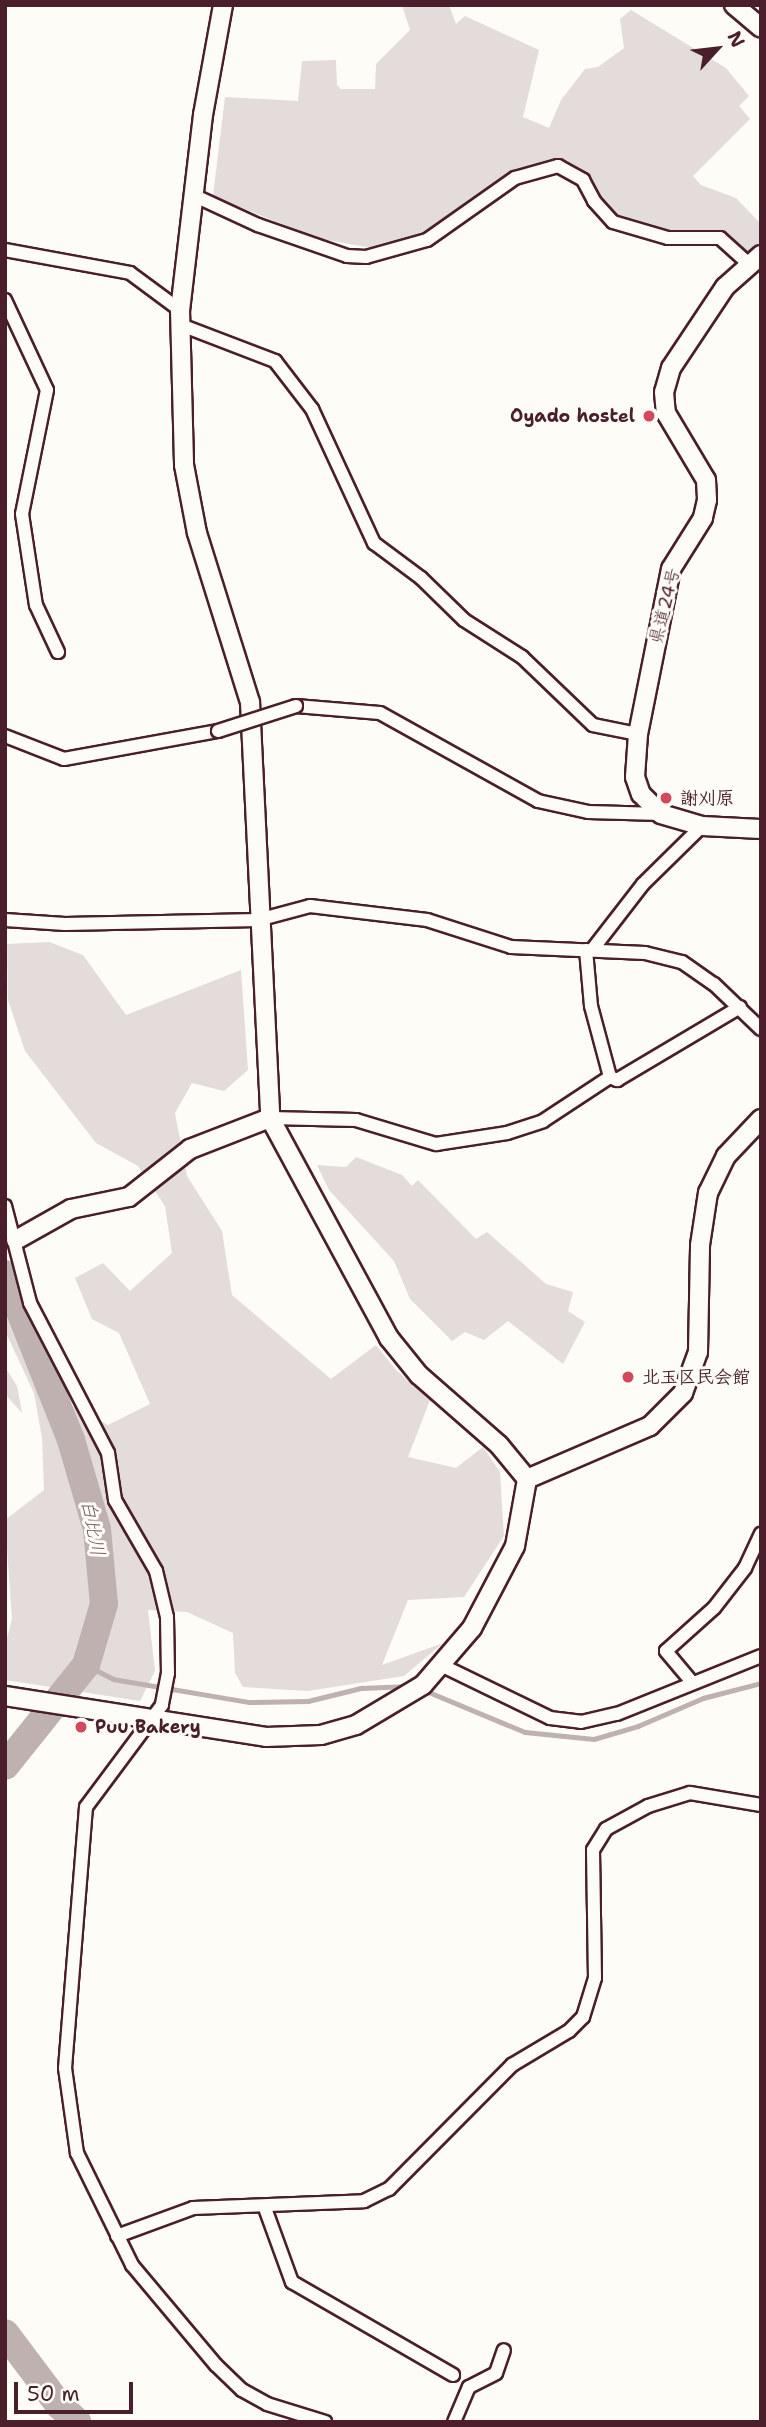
<!DOCTYPE html>
<meta charset="utf-8">
<style>
body{margin:0}
#map{position:relative;width:766px;height:2427px;overflow:hidden;background:#fdfcf7;font-family:"Shantell Sans","Klee One",sans-serif}
div>[style]{position:absolute}
.green>*{inset:0;background:#e3dcda}
.stream>*{height:4.5px;margin:-2.25px;padding:0 2.25px;transform-origin:2.25px;border-radius:2.25px;background:#c0b1b1}
.river>*{height:28px;margin:-14px;padding:0 14px;transform-origin:14px;border-radius:14px;background:#c0b1b1}
.roads{filter:drop-shadow(2px 0 #4a1f2b) drop-shadow(-2px 0 #4a1f2b) drop-shadow(0 2px #4a1f2b) drop-shadow(0 -2px #4a1f2b)}
.street>*{height:12px;margin:-6px;padding:0 6px;transform-origin:6px;border-radius:6px;background:#fdfcf7}
.secondary>*{height:18px;margin:-9px;padding:0 9px;transform-origin:9px;border-radius:9px;background:#fdfcf7}
.bridges{filter:drop-shadow(2px 0 #4a1f2b) drop-shadow(-2px 0 #4a1f2b) drop-shadow(0 2px #4a1f2b) drop-shadow(0 -2px #4a1f2b)}
.street-bridge>*{height:12px;margin:-6px;padding:0 6px;transform-origin:6px;border-radius:6px;background:#fdfcf7}
.dots>*{width:19px;height:19px;translate:-50% -50%;box-sizing:border-box;border:4px solid #fdfcf7;border-radius:50%}
span{translate:-50% -50%;white-space:nowrap;text-align:center;line-height:1.15;-webkit-text-stroke:6px #fdfcf7;paint-order:stroke}
.poi-label{font-size:18px;color:#4a1f2b;font-weight:700}
.right{translate:-100% -50%;text-align:right}
.left{translate:0 -50%;text-align:left}
.street-label{font-size:18px;color:#4a1f2b}
.water-label{font-size:19px;color:#73525a;font-style:italic}
.frame{position:absolute;inset:0;border:7px solid #4a1f2b;pointer-events:none}
.north{position:absolute;left:682px;top:14px;width:70px;height:70px;-webkit-text-stroke:5px #fdfcf7;paint-order:stroke;rotate:63deg;font-size:19px;font-weight:700;line-height:28px;text-align:center;color:#4a1f2b}
.north::after{content:'';display:block;margin:auto;width:24px;height:32px;background:#4a1f2b;clip-path:polygon(50% 0,100% 100%,50% 72%,0 100%)}
.scale{position:absolute;left:14px;top:2382px;width:119px;height:32px;box-sizing:border-box;border:4px solid #4a1f2b;border-top:0;padding-left:9px;font-size:21px;line-height:24px;white-space:nowrap;color:#4a1f2b;-webkit-text-stroke:5px #fdfcf7;paint-order:stroke}
</style>
<div id="map">
<div class="green">
<i style="clip-path:polygon(402px 5px,449px 5px,456px 24px,465px 16px,539px 50px,523px 117px,549px 128px,561px 100px,585px 69px,598px 67px,624px 48px,620px 19px,631px 10px,726px 68px,749px 96px,739px 106px,750px 119px,693px 176px,701px 185px,736px 198px,761px 224px,761px 254px,749px 264px,724px 240px,667px 237px,622px 224px,577px 175px,536px 169px,445px 229px,389px 251px,316px 238px,213px 196px,225px 97px,298px 101px,302px 61px,336px 60px,337px 85px,341px 89px,375px 89px,376px 64px,410px 30px)"></i>
<i style="clip-path:polygon(49px 942px,83px 955px,126px 1015px,241px 970px,248px 1070px,224px 1091px,192px 1083px,175px 1113px,187px 1176px,222px 1231px,232px 1295px,331px 1379px,376px 1345px,396px 1370px,430px 1400px,408px 1457px,456px 1468px,483px 1447px,500px 1472px,504px 1536px,464px 1597px,408px 1600px,382px 1665px,443px 1643px,404px 1676px,308px 1691px,243px 1687px,235px 1673px,233px 1633px,187px 1612px,148px 1610px,155px 1671px,140px 1701px,5px 1680px,5px 1646px,12px 1619px,5px 1520px,44px 1490px,42px 1438px,34px 1393px,5px 1331px,5px 1256px,36px 1339px,68px 1404px,108px 1425px,150px 1404px,119px 1333px,92px 1319px,75px 1278px,103px 1263px,130px 1291px,172px 1253px,165px 1206px,138px 1166px,96px 1143px,25px 1051px,8px 1000px,7px 944px)"></i>
<i style="clip-path:polygon(356px 1157px,402px 1175px,412px 1186px,418px 1180px,476px 1239px,487px 1232px,546px 1284px,573px 1292px,568px 1311px,585px 1322px,563px 1364px,508px 1321px,484px 1340px,465px 1332px,452px 1341px,410px 1299px,394px 1261px,329px 1190px,317px 1165px,346px 1167px)"></i>
<i style="clip-path:polygon(5px 1367px,17px 1386px,22px 1413px,5px 1394px)"></i>
</div>
<div class="stream">
<i style="left:86px;top:1665px;width:30px;rotate:27deg"></i>
<i style="left:113px;top:1679px;width:138px;rotate:9.6deg"></i>
<i style="left:249px;top:1702px;width:59px;rotate:-1deg"></i>
<i style="left:308px;top:1701px;width:55px;rotate:-13.8deg"></i>
<i style="left:361px;top:1688px;width:48px;rotate:-2.4deg"></i>
<i style="left:424px;top:1690px;width:109px;rotate:22.6deg"></i>
<i style="left:525px;top:1732px;width:69px;rotate:5.8deg"></i>
<i style="left:594px;top:1739px;width:46px;rotate:-16.5deg"></i>
<i style="left:638px;top:1726px;width:71px;rotate:-23.3deg"></i>
<i style="left:703px;top:1698px;width:60px;rotate:-14.5deg"></i>
</div>
<div class="river">
<i style="left:5px;top:1274px;width:179px;rotate:68.3deg"></i>
<i style="left:71px;top:1440px;width:93px;rotate:73.7deg"></i>
<i style="left:97px;top:1529px;width:75px;rotate:84.7deg"></i>
<i style="left:104px;top:1604px;width:64px;rotate:106.4deg"></i>
<i style="left:86px;top:1665px;width:129px;rotate:128.7deg"></i>
<i style="left:5px;top:2333px;width:90px;rotate:53.1deg"></i>
<i style="left:59px;top:2405px;width:25px;rotate:43deg"></i>
</div>
<div class="roads">
<div class="street">
<i style="left:193px;top:195px;width:72px;rotate:24.8deg"></i>
<i style="left:258px;top:225px;width:94px;rotate:19.2deg"></i>
<i style="left:347px;top:256px;width:19px;rotate:3deg"></i>
<i style="left:366px;top:257px;width:63px;rotate:-15.6deg"></i>
<i style="left:427px;top:240px;width:108px;rotate:-35.2deg"></i>
<i style="left:515px;top:178px;width:45px;rotate:-15.6deg"></i>
<i style="left:558px;top:166px;width:29px;rotate:29deg"></i>
<i style="left:583px;top:180px;width:24px;rotate:62deg"></i>
<i style="left:594px;top:201px;width:28px;rotate:48deg"></i>
<i style="left:613px;top:222px;width:57px;rotate:16.2deg"></i>
<i style="left:668px;top:238px;width:52px"></i>
<i style="left:720px;top:238px;width:40px;rotate:42deg"></i>
<i style="left:5px;top:250px;width:127px;rotate:10.4deg"></i>
<i style="left:130px;top:273px;width:62px;rotate:36.5deg"></i>
<i style="left:5px;top:300px;width:99px;rotate:65deg"></i>
<i style="left:47px;top:390px;width:126px;rotate:101.4deg"></i>
<i style="left:22px;top:514px;width:92px;rotate:81.3deg"></i>
<i style="left:36px;top:605px;width:52px;rotate:64.9deg"></i>
<i style="left:181px;top:325px;width:101px;rotate:21deg"></i>
<i style="left:275px;top:361px;width:61px;rotate:52.4deg"></i>
<i style="left:312px;top:409px;width:148px;rotate:65.2deg"></i>
<i style="left:374px;top:543px;width:59px;rotate:36.7deg"></i>
<i style="left:421px;top:578px;width:60px;rotate:44.3deg"></i>
<i style="left:464px;top:620px;width:69px;rotate:32.5deg"></i>
<i style="left:522px;top:657px;width:98px;rotate:43.8deg"></i>
<i style="left:593px;top:725px;width:46px;rotate:11.3deg"></i>
<i style="left:296px;top:706px;width:84px;rotate:4.8deg"></i>
<i style="left:380px;top:713px;width:181px;rotate:29.1deg"></i>
<i style="left:538px;top:801px;width:51px;rotate:12.4deg"></i>
<i style="left:588px;top:812px;width:73px;rotate:1.6deg"></i>
<i style="left:5px;top:736px;width:63px;rotate:21.3deg"></i>
<i style="left:64px;top:759px;width:157px;rotate:-10.3deg"></i>
<i style="left:5px;top:920px;width:60px;rotate:3.8deg"></i>
<i style="left:65px;top:924px;width:193px;rotate:-1.2deg"></i>
<i style="left:258px;top:920px;width:54px;rotate:-15.1deg"></i>
<i style="left:310px;top:906px;width:118px;rotate:6.8deg"></i>
<i style="left:427px;top:920px;width:88px;rotate:17.8deg"></i>
<i style="left:511px;top:947px;width:134px;rotate:2.6deg"></i>
<i style="left:645px;top:953px;width:38px;rotate:14deg"></i>
<i style="left:682px;top:962px;width:39px;rotate:35deg"></i>
<i style="left:714px;top:984px;width:65px;rotate:43.8deg"></i>
<i style="left:586px;top:950px;width:56px;rotate:84.9deg"></i>
<i style="left:591px;top:1006px;width:73px;rotate:75deg"></i>
<i style="left:592px;top:950px;width:83px;rotate:-52.3deg"></i>
<i style="left:643px;top:884px;width:83px;rotate:-44.5deg"></i>
<i style="left:270px;top:1118px;width:86px;rotate:1.3deg"></i>
<i style="left:356px;top:1120px;width:84px;rotate:16.7deg"></i>
<i style="left:436px;top:1144px;width:72px;rotate:-8.8deg"></i>
<i style="left:507px;top:1133px;width:38px;rotate:-18deg"></i>
<i style="left:543px;top:1121px;width:80px;rotate:-33.3deg"></i>
<i style="left:610px;top:1077px;width:8px;rotate:23deg"></i>
<i style="left:617px;top:1080px;width:143px;rotate:-30.7deg"></i>
<i style="left:5px;top:1206px;width:100px;rotate:75.5deg"></i>
<i style="left:30px;top:1303px;width:169px;rotate:62.5deg"></i>
<i style="left:108px;top:1453px;width:48px;rotate:81.5deg"></i>
<i style="left:115px;top:1500px;width:82px;rotate:60deg"></i>
<i style="left:156px;top:1571px;width:47px;rotate:76.6deg"></i>
<i style="left:167px;top:1617px;width:56px;rotate:89deg"></i>
<i style="left:168px;top:1673px;width:33px;rotate:101deg"></i>
<i style="left:162px;top:1705px;width:127px;rotate:126.7deg"></i>
<i style="left:86px;top:1807px;width:262px;rotate:94.6deg"></i>
<i style="left:65px;top:2068px;width:86px;rotate:82deg"></i>
<i style="left:77px;top:2153px;width:125px;rotate:63.8deg"></i>
<i style="left:132px;top:2265px;width:131px;rotate:50deg"></i>
<i style="left:216px;top:2365px;width:36px;rotate:44deg"></i>
<i style="left:242px;top:2390px;width:29px;rotate:29deg"></i>
<i style="left:267px;top:2404px;width:61px;rotate:17.2deg"></i>
<i style="left:443px;top:1666px;width:119px;rotate:25.9deg"></i>
<i style="left:550px;top:1718px;width:31px;rotate:7deg"></i>
<i style="left:581px;top:1722px;width:37px;rotate:-13deg"></i>
<i style="left:617px;top:1714px;width:155px;rotate:-21.9deg"></i>
<i style="left:691px;top:1681px;width:39px;rotate:-130deg"></i>
<i style="left:666px;top:1651px;width:64px;rotate:-41.9deg"></i>
<i style="left:714px;top:1608px;width:51px;rotate:-52.2deg"></i>
<i style="left:745px;top:1568px;width:38px;rotate:-65deg"></i>
<i style="left:265px;top:2208px;width:79px;rotate:70deg"></i>
<i style="left:292px;top:2282px;width:186px;rotate:30deg"></i>
<i style="left:117px;top:2236px;width:81px;rotate:-20.2deg"></i>
<i style="left:193px;top:2208px;width:171px;rotate:-2.3deg"></i>
<i style="left:364px;top:2201px;width:28px;rotate:-26deg"></i>
<i style="left:389px;top:2189px;width:175px;rotate:-45.2deg"></i>
<i style="left:512px;top:2065px;width:66px;rotate:-30.8deg"></i>
<i style="left:569px;top:2031px;width:20px;rotate:-45deg"></i>
<i style="left:583px;top:2017px;width:41px;rotate:-72.9deg"></i>
<i style="left:595px;top:1978px;width:128px;rotate:-90.9deg"></i>
<i style="left:593px;top:1850px;width:25px;rotate:-58deg"></i>
<i style="left:606px;top:1829px;width:48px;rotate:-28.7deg"></i>
<i style="left:648px;top:1806px;width:44px;rotate:-17.2deg"></i>
<i style="left:690px;top:1793px;width:72px;rotate:9.6deg"></i>
<i style="left:454px;top:2422px;width:38px;rotate:-67deg"></i>
<i style="left:469px;top:2387px;width:30px;rotate:-27deg"></i>
<i style="left:496px;top:2373px;width:24px;rotate:-71deg"></i>
</div>
<div class="secondary">
<i style="left:223px;top:5px;width:112px;rotate:100.3deg"></i>
<i style="left:203px;top:115px;width:196px;rotate:96.7deg"></i>
<i style="left:180px;top:310px;width:155px;rotate:88.5deg"></i>
<i style="left:184px;top:465px;width:69px;rotate:79.2deg"></i>
<i style="left:197px;top:533px;width:177px;rotate:72.6deg"></i>
<i style="left:250px;top:702px;width:416px;rotate:87.2deg"></i>
<i style="left:270px;top:1118px;width:250px;rotate:61.6deg"></i>
<i style="left:389px;top:1338px;width:48px;rotate:51deg"></i>
<i style="left:419px;top:1375px;width:106px;rotate:41.2deg"></i>
<i style="left:499px;top:1445px;width:44px;rotate:50.5deg"></i>
<i style="left:734px;top:5px;width:35px;rotate:40deg"></i>
<i style="left:761px;top:255px;width:48px;rotate:138.4deg"></i>
<i style="left:725px;top:287px;width:97px;rotate:123.7deg"></i>
<i style="left:671px;top:368px;width:25px;rotate:106deg"></i>
<i style="left:664px;top:392px;width:21px;rotate:85deg"></i>
<i style="left:666px;top:413px;width:78px;rotate:59.2deg"></i>
<i style="left:706px;top:480px;width:20px;rotate:87deg"></i>
<i style="left:707px;top:500px;width:18px;rotate:103deg"></i>
<i style="left:703px;top:518px;width:60px;rotate:122.1deg"></i>
<i style="left:671px;top:569px;width:168px;rotate:101.3deg"></i>
<i style="left:638px;top:734px;width:43px;rotate:94deg"></i>
<i style="left:635px;top:777px;width:18px;rotate:71deg"></i>
<i style="left:641px;top:794px;width:28px;rotate:45deg"></i>
<i style="left:661px;top:814px;width:43px;rotate:16.3deg"></i>
<i style="left:702px;top:826px;width:59px;rotate:2.9deg"></i>
<i style="left:16px;top:1240px;width:63px;rotate:-29.4deg"></i>
<i style="left:71px;top:1209px;width:59px;rotate:-11.7deg"></i>
<i style="left:129px;top:1197px;width:78px;rotate:-38.2deg"></i>
<i style="left:190px;top:1149px;width:86px;rotate:-21.2deg"></i>
<i style="left:527px;top:1479px;width:134px;rotate:-23.3deg"></i>
<i style="left:650px;top:1426px;width:47px;rotate:-45deg"></i>
<i style="left:683px;top:1393px;width:44px;rotate:-69.9deg"></i>
<i style="left:698px;top:1352px;width:107px;rotate:-88.9deg"></i>
<i style="left:700px;top:1245px;width:53px;rotate:-81.3deg"></i>
<i style="left:708px;top:1193px;width:41px;rotate:-64.1deg"></i>
<i style="left:726px;top:1156px;width:51px;rotate:-46.6deg"></i>
<i style="left:5px;top:1696px;width:264px;rotate:8.9deg"></i>
<i style="left:266px;top:1737px;width:55px;rotate:-2.1deg"></i>
<i style="left:321px;top:1735px;width:36px;rotate:-16deg"></i>
<i style="left:356px;top:1725px;width:78px;rotate:-30.8deg"></i>
<i style="left:423px;top:1685px;width:75px;rotate:-49.3deg"></i>
<i style="left:472px;top:1628px;width:93px;rotate:-62.3deg"></i>
<i style="left:515px;top:1546px;width:68px;rotate:-79.8deg"></i>
</div>
</div>
<div class="bridges">
<div class="street-bridge">
<i style="left:218px;top:731px;width:82px;rotate:-17.8deg"></i>
</div>
</div>
<div class="dots">
<i style="left:649px;top:416px;background:#d1495b"></i>
<i style="left:666px;top:798px;background:#d1495b"></i>
<i style="left:628px;top:1377px;background:#d1495b"></i>
<i style="left:81px;top:1727px;background:#d1495b"></i>
</div>
<div class="poi-label">
<span class="right" style="left:635px;top:416px">Oyado hostel</span>
<span class="left" style="left:680px;top:798px">謝刈原</span>
<span class="left" style="left:642px;top:1377px">北玉区民会館</span>
<span class="left" style="left:95px;top:1727px">Puu Bakery</span>
</div>
<div class="street-label">
<span style="left:665px;top:606px;rotate:-76deg">県道24号</span>
</div>
<div class="water-label">
<span style="left:93px;top:1528px;rotate:79deg">白比川</span>
</div>
<div class="frame"></div>
<div class="north">N</div>
<div class="scale">50 m</div>
</div>
